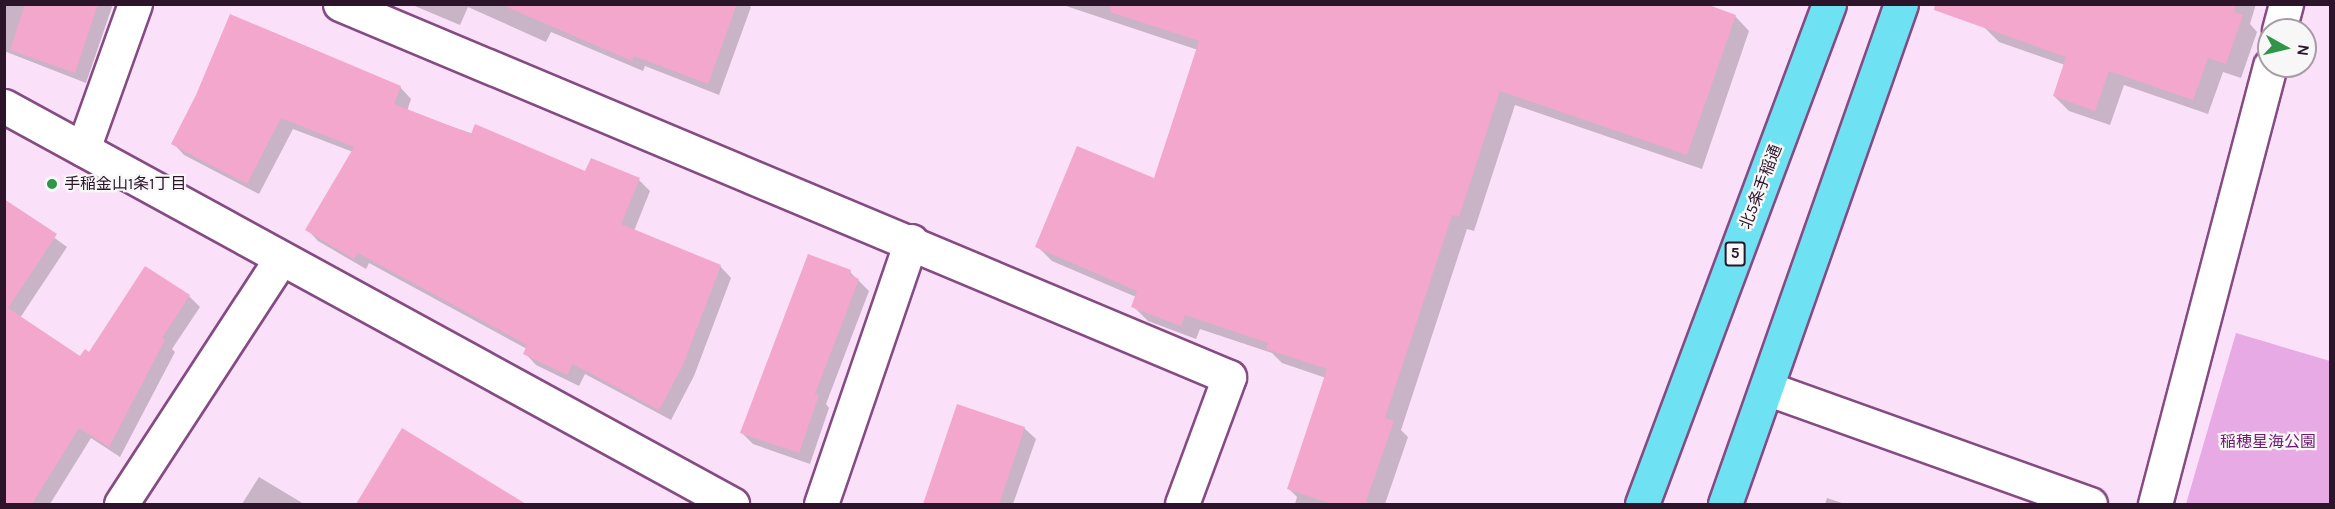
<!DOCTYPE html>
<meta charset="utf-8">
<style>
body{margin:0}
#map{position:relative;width:2335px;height:509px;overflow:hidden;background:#fbe0f9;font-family:Karla,"Noto Sans JP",sans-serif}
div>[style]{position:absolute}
.green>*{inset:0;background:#e8aae5}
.shadow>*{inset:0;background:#0003}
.building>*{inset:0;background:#f3a7cd}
.roads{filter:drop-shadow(2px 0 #854b83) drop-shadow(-2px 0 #854b83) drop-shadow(0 2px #854b83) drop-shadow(0 -2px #854b83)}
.minor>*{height:33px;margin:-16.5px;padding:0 16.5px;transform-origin:16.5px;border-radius:16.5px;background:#fff}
.highway>*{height:33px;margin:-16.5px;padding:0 16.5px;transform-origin:16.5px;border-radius:16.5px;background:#6ee2f3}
.dots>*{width:16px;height:16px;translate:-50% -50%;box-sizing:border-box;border:3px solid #f7f7f7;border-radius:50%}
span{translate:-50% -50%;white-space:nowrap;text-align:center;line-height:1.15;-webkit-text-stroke:4.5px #f7f7f7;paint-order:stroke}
.shield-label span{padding:2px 4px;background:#f7f7f7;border:2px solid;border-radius:4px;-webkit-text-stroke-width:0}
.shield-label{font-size:15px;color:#2c142b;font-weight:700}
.poi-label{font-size:16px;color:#2c142b}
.left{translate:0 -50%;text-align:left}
.street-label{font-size:16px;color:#2c142b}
.park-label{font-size:16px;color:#711971}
.frame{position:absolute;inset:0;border:6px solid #2c142b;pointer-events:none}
.north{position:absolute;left:2257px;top:18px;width:60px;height:60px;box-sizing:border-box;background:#f7f7f7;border:2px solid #a69ca5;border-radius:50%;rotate:98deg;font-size:16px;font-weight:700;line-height:24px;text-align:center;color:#2c142b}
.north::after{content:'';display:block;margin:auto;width:21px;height:27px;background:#309449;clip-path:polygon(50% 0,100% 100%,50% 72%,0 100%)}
</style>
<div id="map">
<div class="green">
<i style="clip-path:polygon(2236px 333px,2330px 361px,2330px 504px,2186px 504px)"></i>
</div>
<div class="shadow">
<i style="clip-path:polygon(4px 4px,113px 4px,86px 83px,4px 51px)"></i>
<i style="clip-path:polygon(410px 4px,748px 4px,751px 7px,719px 95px,645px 66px,643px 71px,551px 32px,546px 42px,468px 7px,460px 25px)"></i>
<i style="clip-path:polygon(1060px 4px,1533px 4px,1735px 16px,1749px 31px,1702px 169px,1515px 105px,1474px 231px,1467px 229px,1401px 430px,1408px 437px,1385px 504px,1295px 504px,1297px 497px,1289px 489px,1326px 378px,1282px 363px,1272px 353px,1200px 329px,1196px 339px,1148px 321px,1133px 306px,1136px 297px,1052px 261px,1037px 246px,1155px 180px,1198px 50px)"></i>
<i style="clip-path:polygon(1992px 4px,2256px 4px,2250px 24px,2257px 32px,2241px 78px,2223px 72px,2208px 114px,2124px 85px,2110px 125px,2069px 111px,2054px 96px,2065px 65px,1999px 42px,1984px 27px)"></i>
<i style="clip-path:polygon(400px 87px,411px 99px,407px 111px,586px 173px,639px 180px,650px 191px,634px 231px,720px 266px,731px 278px,694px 376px,671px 420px,585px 374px,579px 386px,536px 365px,525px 353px,527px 349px,369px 263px,366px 269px,318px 241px,307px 229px,353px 152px,293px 129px,259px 194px,184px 155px,173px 143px)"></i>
<i style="clip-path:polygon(4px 201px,67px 247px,20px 318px,81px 358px,189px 296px,200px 307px,172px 349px,175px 352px,120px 457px,91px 438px,50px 504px,4px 504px)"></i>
<i style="clip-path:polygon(850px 272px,869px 291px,826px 404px,829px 408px,810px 464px,753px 444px,742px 433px)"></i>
<i style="clip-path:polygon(958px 406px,1024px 428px,1036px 439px,1013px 504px,925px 504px)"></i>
<i style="clip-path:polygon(402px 431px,513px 503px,512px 504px,358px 504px)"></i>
<i style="clip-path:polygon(259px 477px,304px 504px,242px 504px)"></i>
<i style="clip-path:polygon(1827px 498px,1845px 504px,1825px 504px)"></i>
</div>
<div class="building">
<i style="clip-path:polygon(25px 4px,98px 4px,75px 73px,10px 50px)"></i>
<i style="clip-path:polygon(500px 4px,737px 4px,708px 84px,634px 56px,632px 61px)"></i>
<i style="clip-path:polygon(1111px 4px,1706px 4px,1736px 15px,1687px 155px,1500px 91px,1459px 217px,1452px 215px,1385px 418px,1394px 421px,1365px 504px,1332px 504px,1287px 489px,1327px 369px,1266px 349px,1268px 343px,1185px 315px,1181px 326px,1131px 307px,1137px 291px,1035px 247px,1077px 146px,1154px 178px,1199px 41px,1110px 12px)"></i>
<i style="clip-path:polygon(1935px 4px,2236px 4px,2234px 12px,2243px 15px,2226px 64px,2208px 58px,2193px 100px,2109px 71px,2095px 111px,2053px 96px,2066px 57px,1934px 10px)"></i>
<i style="clip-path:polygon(230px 14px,401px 86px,394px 104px,471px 134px,475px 124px,585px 171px,591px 158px,640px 178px,621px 224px,721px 265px,683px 365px,659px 410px,573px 364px,567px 375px,523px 354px,527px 345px,358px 253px,354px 259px,305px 230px,354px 147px,281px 118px,247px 184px,171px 144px,196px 95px)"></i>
<i style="clip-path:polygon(4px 199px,57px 234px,8px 308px,80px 356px,85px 349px,89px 352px,145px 266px,190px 295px,162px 338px,165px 340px,109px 447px,79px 428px,32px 504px,4px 504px)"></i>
<i style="clip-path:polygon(808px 254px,851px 270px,850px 275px,859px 279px,815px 394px,819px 395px,799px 453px,740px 433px)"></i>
<i style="clip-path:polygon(957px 404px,1025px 427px,999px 504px,923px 504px)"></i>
<i style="clip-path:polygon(402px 428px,526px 504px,356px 504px)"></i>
</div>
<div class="roads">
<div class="minor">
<i style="left:340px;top:4px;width:964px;rotate:22.76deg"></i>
<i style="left:1229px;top:377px;width:135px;rotate:110.3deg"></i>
<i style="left:2279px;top:30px;width:27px;rotate:-75deg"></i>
<i style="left:4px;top:106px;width:830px;rotate:28.67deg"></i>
<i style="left:83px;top:149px;width:154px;rotate:-70.3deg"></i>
<i style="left:1769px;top:389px;width:341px;rotate:19.7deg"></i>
<i style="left:121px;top:504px;width:291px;rotate:-56.9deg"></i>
<i style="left:821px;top:504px;width:278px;rotate:-71.1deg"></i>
<i style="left:2155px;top:504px;width:453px;rotate:-75.3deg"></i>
</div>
<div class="highway">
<i style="left:1642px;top:504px;width:534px;rotate:-69.49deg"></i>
<i style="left:1725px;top:504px;width:530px;rotate:-70.61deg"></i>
</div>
</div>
<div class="dots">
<i style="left:52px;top:184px;background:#309449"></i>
</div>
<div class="shield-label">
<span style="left:1735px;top:254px">5</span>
</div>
<div class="poi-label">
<span class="left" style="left:64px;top:184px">手稲金山1条1丁目</span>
</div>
<div class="street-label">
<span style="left:1761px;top:187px;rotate:-69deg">北5条手稲通</span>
</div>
<div class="park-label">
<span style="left:2268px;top:442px">稲穂星海公園</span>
</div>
<div class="frame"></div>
<div class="north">N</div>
</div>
